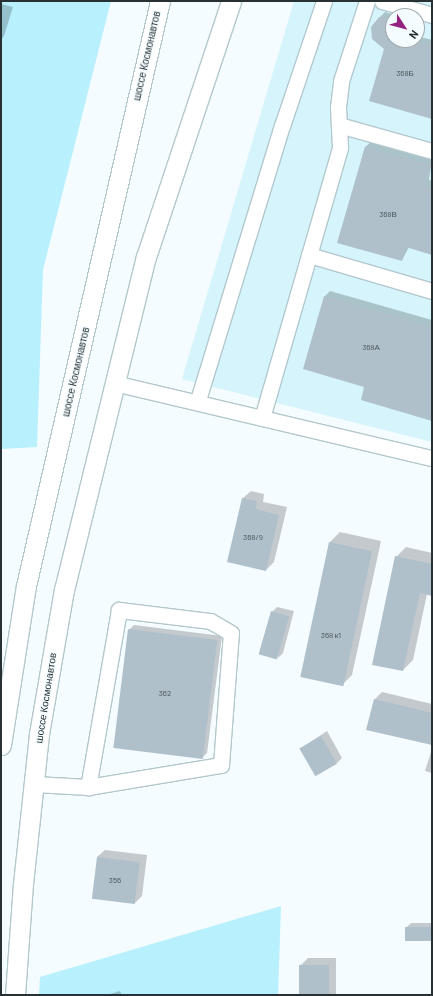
<!DOCTYPE html>
<meta charset="utf-8">
<style>
body{margin:0}
#map{position:relative;width:433px;height:996px;overflow:hidden;background:#f4fcff;font-family:Barlow,sans-serif}
div>[style]{position:absolute}
.built>*{inset:0;background:#d5f4fc}
.green>*{inset:0;background:#b8f0fe}
.shadow>*{inset:0;background:#0003}
.building>*{inset:0;background:#b0c0cb;transform-origin:0 0}
.roads{filter:drop-shadow(1px 0 #b3c8cd) drop-shadow(-1px 0 #b3c8cd) drop-shadow(0 1px #b3c8cd) drop-shadow(0 -1px #b3c8cd)}
.minor>*{height:15px;margin:-7.5px;padding:0 7.5px;transform-origin:7.5px;border-radius:7.5px;background:#fff}
.major>*{height:19px;margin:-9.5px;padding:0 9.5px;transform-origin:9.5px;border-radius:9.5px;background:#fff}
span{translate:-50% -50%;white-space:nowrap;text-align:center;line-height:1.15;-webkit-text-stroke:3px #f4fcff;paint-order:stroke}
.number-label{font-size:8px;color:#495458}
.number-label span{-webkit-text-stroke-width:0}
.street-label{font-size:10px;color:#273032}
.frame{position:absolute;inset:0;border:2px solid #273032;pointer-events:none}
.north{position:absolute;left:385px;top:8px;width:40px;height:40px;box-sizing:border-box;background:#f4fcff;border:1px solid #a2aaad;border-radius:50%;rotate:126deg;font-size:11px;font-weight:700;line-height:16px;text-align:center;color:#273032}
.north::after{content:'';display:block;margin:auto;width:14px;height:18px;background:#942281;clip-path:polygon(50% 0,100% 100%,50% 72%,0 100%)}
</style>
<div id="map">
<div class="built">
<i style="clip-path:polygon(evenodd,294px 1px,432px 1px,432px 442px,182px 379px,294px 1px,393px 16px,417px 16px,417px 40px,393px 40px,393px 16px)"></i>
</div>
<div class="green">
<i style="clip-path:polygon(1px 1px,111px 1px,43px 270px,37px 447px,1px 449px)"></i>
<i style="clip-path:polygon(281px 906px,278px 995px,39px 995px,40px 977px)"></i>
</div>
<div class="shadow">
<i style="clip-path:polygon(1px 4px,13px 7px,4px 36px,1px 40px)"></i>
<i style="clip-path:polygon(385px 12px,398px 16px,393px 16px,393px 40px,417px 40px,417px 36px,432px 40px,432px 118px,385px 49px,380px 17px)"></i>
<i style="clip-path:polygon(371px 142px,432px 159px,429px 180px,432px 181px,432px 254px,409px 247px,402px 260px,338px 242px,365px 147px)"></i>
<i style="clip-path:polygon(330px 291px,432px 320px,432px 420px,366px 386px,304px 368px,325px 296px)"></i>
<i style="clip-path:polygon(251px 491px,264px 494px,263px 502px,287px 507px,274px 562px,266px 570px,243px 498px)"></i>
<i style="clip-path:polygon(340px 532px,381px 541px,352px 675px,342px 685px,301px 676px,330px 542px)"></i>
<i style="clip-path:polygon(406px 547px,432px 553px,432px 595px,427px 594px,413px 660px,403px 670px,396px 557px)"></i>
<i style="clip-path:polygon(277px 607px,294px 611px,283px 653px,278px 658px,272px 612px)"></i>
<i style="clip-path:polygon(134px 625px,222px 636px,207px 753px,202px 758px,129px 630px)"></i>
<i style="clip-path:polygon(382px 692px,432px 704px,432px 744px,374px 700px)"></i>
<i style="clip-path:polygon(327px 731px,342px 758px,337px 763px,301px 748px)"></i>
<i style="clip-path:polygon(432px 749px,432px 773px,425px 771px)"></i>
<i style="clip-path:polygon(105px 850px,147px 855px,142px 896px,134px 904px,97px 857px)"></i>
<i style="clip-path:polygon(411px 923px,432px 923px,432px 940px,406px 940px,406px 928px)"></i>
<i style="clip-path:polygon(308px 958px,336px 958px,336px 995px,300px 995px,300px 966px)"></i>
<i style="clip-path:polygon(120px 991px,122px 995px,107px 995px)"></i>
</div>
<div class="building">
<i style="clip-path:polygon(379px 17px,393px 19px,393px 40px,409px 40px,432px 46px,432px 119px,369px 101px,384px 49px,372px 39px,371px 27px)"></i>
<i style="clip-path:polygon(365px 147px,431px 165px,425px 185px,432px 188px,432px 255px,406px 247px,402px 261px,337px 243px)"></i>
<i style="clip-path:polygon(324px 296px,432px 327px,432px 421px,361px 400px,364px 387px,303px 369px)"></i>
<i style="clip-path:polygon(242px 498px,257px 501px,256px 509px,279px 515px,266px 571px,227px 562px)"></i>
<i style="left:329px;top:542px;width:44px;height:138px;rotate:12deg"></i>
<i style="clip-path:polygon(395px 556px,432px 564px,432px 596px,420px 593px,403px 671px,372px 665px)"></i>
<i style="left:271px;top:611px;width:19px;height:45px;rotate:16deg"></i>
<i style="left:128px;top:629px;width:90px;height:120px;rotate:7deg"></i>
<i style="clip-path:polygon(374px 699px,432px 713px,432px 745px,366px 730px)"></i>
<i style="left:321px;top:736px;width:32px;height:25px;rotate:60deg"></i>
<i style="left:97px;top:857px;width:43px;height:42px;rotate:7deg"></i>
<i style="left:432px;top:927px;width:14px;height:27px;rotate:90deg"></i>
<i style="left:299px;top:965px;width:30px;height:30px"></i>
</div>
<div class="roads">
<div class="minor">
<i style="left:382px;top:1px;width:52px;rotate:15.6deg"></i>
<i style="left:339px;top:125px;width:97px;rotate:15.6deg"></i>
<i style="left:309px;top:255px;width:128px;rotate:16.3deg"></i>
<i style="left:114px;top:383px;width:327px;rotate:13.3deg"></i>
<i style="left:198px;top:400px;width:287px;rotate:-73deg"></i>
<i style="left:282px;top:126px;width:132px;rotate:-71.4deg"></i>
<i style="left:262px;top:418px;width:282px;rotate:-73.9deg"></i>
<i style="left:340px;top:147px;width:40px;rotate:-92.9deg"></i>
<i style="left:338px;top:107px;width:26px;rotate:-83deg"></i>
<i style="left:341px;top:81px;width:84px;rotate:-72deg"></i>
<i style="left:34px;top:784px;width:54px;rotate:3.2deg"></i>
<i style="left:88px;top:787px;width:135px;rotate:-9.4deg"></i>
<i style="left:221px;top:765px;width:132px;rotate:-85.7deg"></i>
<i style="left:231px;top:633px;width:24px;rotate:-150deg"></i>
<i style="left:210px;top:621px;width:92px;rotate:-173.1deg"></i>
<i style="left:119px;top:610px;width:180px;rotate:99.9deg"></i>
</div>
<div class="major">
<i style="left:1px;top:745px;width:161px;rotate:-81.1deg"></i>
<i style="left:26px;top:586px;width:600px;rotate:-77.1deg"></i>
<i style="left:15px;top:995px;width:111px;rotate:-85.9deg"></i>
<i style="left:23px;top:884px;width:151px;rotate:-83.9deg"></i>
<i style="left:39px;top:734px;width:146px;rotate:-80.2deg"></i>
<i style="left:64px;top:590px;width:343px;rotate:-76.2deg"></i>
<i style="left:146px;top:257px;width:270px;rotate:-71.6deg"></i>
</div>
</div>
<div class="number-label">
<span style="left:405px;top:74px">368Б</span>
<span style="left:388px;top:215px">368В</span>
<span style="left:371px;top:348px">368А</span>
<span style="left:253px;top:538px">368/9</span>
<span style="left:331px;top:636px">368 к1</span>
<span style="left:165px;top:694px">362</span>
<span style="left:115px;top:881px">356</span>
</div>
<div class="street-label">
<span style="left:147px;top:56px;rotate:-77deg">шоссе Космонавтов</span>
<span style="left:76px;top:372px;rotate:-77deg">шоссе Космонавтов</span>
<span style="left:46px;top:698px;rotate:-81deg">шоссе Космонавтов</span>
</div>
<div class="frame"></div>
<div class="north">N</div>
</div>
